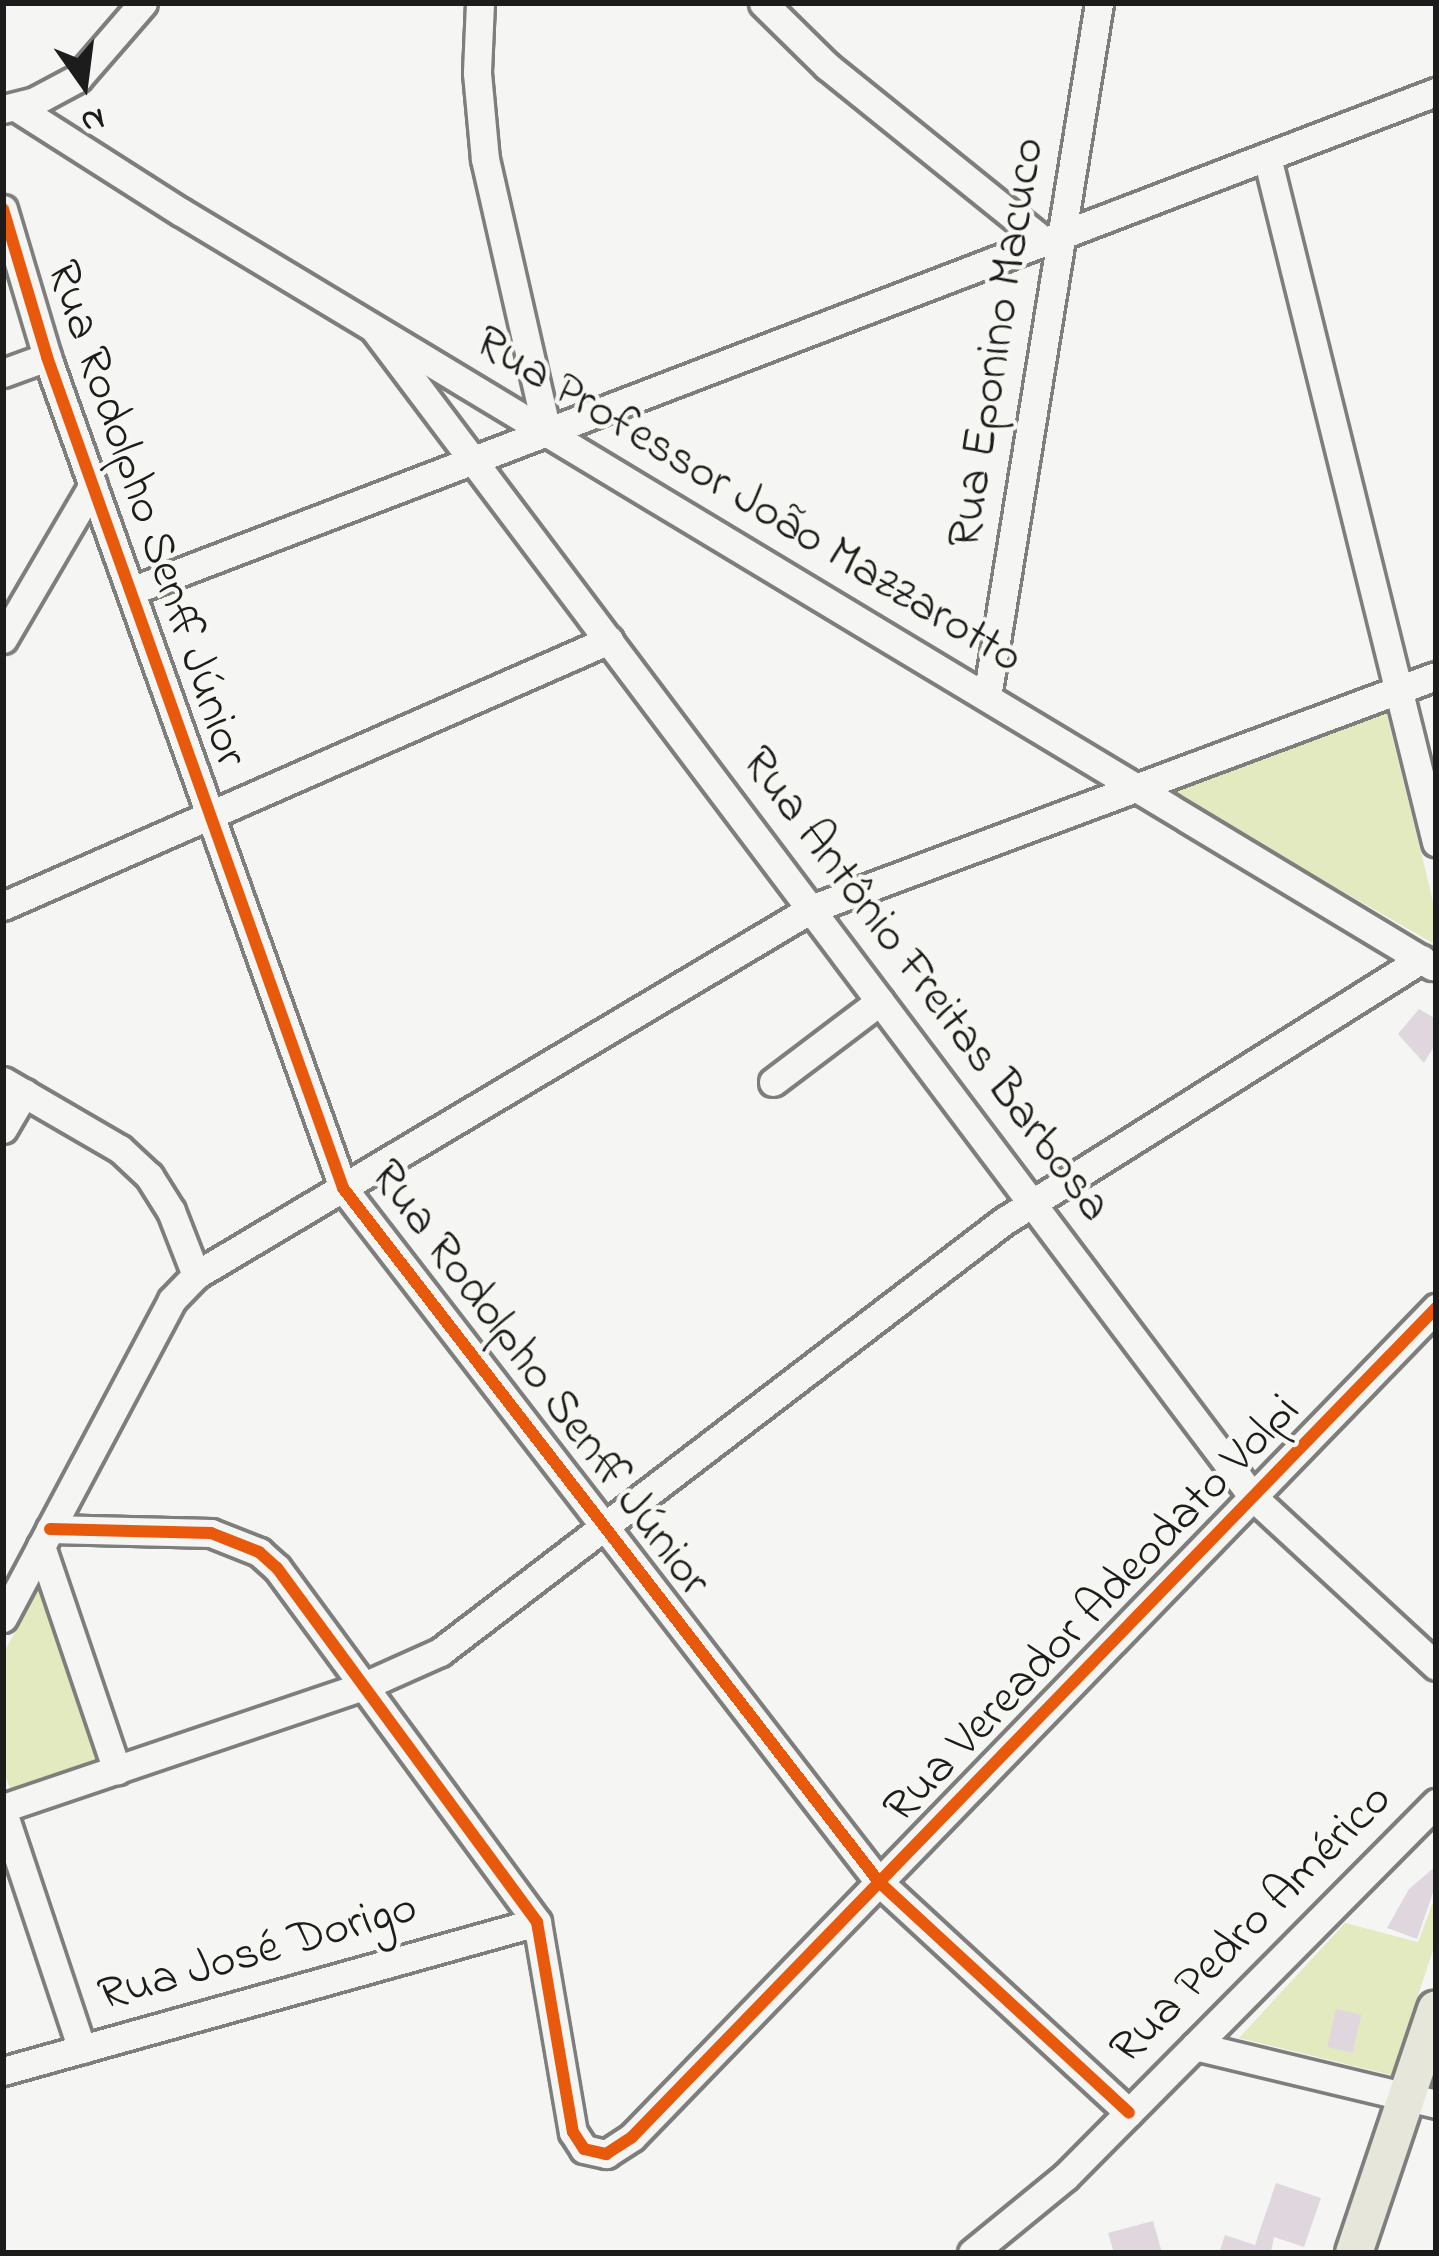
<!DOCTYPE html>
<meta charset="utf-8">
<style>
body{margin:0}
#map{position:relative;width:1439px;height:2256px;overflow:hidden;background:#f5f5f3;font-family:"Indie Flower",sans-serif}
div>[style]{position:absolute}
.green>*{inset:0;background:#e3eabf}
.building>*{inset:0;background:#dfd7dd;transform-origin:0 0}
.roads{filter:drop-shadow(3px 0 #7e7e7d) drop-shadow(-3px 0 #7e7e7d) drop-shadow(0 3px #7e7e7d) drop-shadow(0 -3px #7e7e7d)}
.minor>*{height:27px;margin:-13.5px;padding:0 13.5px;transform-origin:13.5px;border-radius:13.5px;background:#f5f5f3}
.major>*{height:36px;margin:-18px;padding:0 18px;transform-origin:18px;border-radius:18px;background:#e7e6da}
.cycleway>*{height:12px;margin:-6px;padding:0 6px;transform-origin:6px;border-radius:6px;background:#e8590c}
span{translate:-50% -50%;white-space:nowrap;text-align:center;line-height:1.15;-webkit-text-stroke:9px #f6f6f2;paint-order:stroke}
.street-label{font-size:48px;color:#1c1c1c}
.frame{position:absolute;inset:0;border:6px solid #1c1c1c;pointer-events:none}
.north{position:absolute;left:24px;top:24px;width:120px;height:120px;-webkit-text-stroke:9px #f6f6f2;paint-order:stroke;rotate:166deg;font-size:33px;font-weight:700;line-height:48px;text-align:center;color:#1c1c1c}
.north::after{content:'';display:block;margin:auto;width:42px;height:54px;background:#1c1c1c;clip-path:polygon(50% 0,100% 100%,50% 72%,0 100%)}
</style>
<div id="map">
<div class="green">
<i style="clip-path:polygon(1386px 711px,1436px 913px,1436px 945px,1170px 792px)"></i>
<i style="clip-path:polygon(39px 1588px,98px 1759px,10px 1789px,3px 1768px,3px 1654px)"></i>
<i style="clip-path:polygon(1436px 1894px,1436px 1942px,1391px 2075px,1239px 2038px,1345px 1923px,1418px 1942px)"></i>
</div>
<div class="building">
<i style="clip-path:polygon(1419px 1009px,1436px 1019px,1436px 1043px,1424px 1063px,1398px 1034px)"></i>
<i style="clip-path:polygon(1436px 1866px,1436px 1884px,1417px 1939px,1387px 1928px,1409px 1889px)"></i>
<i style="left:1336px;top:2009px;width:26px;height:39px;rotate:13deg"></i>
<i style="clip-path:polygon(1276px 2183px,1321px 2198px,1304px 2247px,1274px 2237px,1271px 2253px,1219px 2253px,1225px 2235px,1255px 2245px)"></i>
<i style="clip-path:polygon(1153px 2221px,1162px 2253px,1114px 2253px,1108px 2233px)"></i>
</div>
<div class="roads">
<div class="minor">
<i style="left:480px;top:3px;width:70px;rotate:92.5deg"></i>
<i style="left:477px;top:73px;width:86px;rotate:84.7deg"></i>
<i style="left:485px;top:159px;width:280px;rotate:77.2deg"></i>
<i style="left:763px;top:3px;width:90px;rotate:44.5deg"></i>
<i style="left:827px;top:66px;width:280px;rotate:38.9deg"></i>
<i style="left:16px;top:107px;width:196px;rotate:32.5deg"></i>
<i style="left:181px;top:212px;width:1461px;rotate:31.08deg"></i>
<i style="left:3px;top:109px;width:33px;rotate:-14deg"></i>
<i style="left:35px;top:101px;width:49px;rotate:-28.1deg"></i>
<i style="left:78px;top:78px;width:99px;rotate:-49.1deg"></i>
<i style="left:1267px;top:157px;width:706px;rotate:76.14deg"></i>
<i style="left:3px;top:209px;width:154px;rotate:73.4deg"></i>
<i style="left:47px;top:357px;width:882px;rotate:70.39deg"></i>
<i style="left:343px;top:1188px;width:877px;rotate:52.32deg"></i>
<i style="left:879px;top:1882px;width:340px;rotate:42.7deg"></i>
<i style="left:374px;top:329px;width:1462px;rotate:53.04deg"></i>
<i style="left:1253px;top:1497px;width:249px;rotate:42.7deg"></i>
<i style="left:3px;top:373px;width:47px;rotate:-20deg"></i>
<i style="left:131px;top:591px;width:1397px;rotate:-20.93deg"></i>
<i style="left:3px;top:639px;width:178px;rotate:-59.7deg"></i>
<i style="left:987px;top:697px;width:703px;rotate:-80.83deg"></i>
<i style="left:3px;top:906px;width:662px;rotate:-23.7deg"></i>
<i style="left:3px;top:1081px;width:135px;rotate:30.2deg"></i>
<i style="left:120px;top:1149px;width:40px;rotate:43deg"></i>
<i style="left:149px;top:1176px;width:41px;rotate:57.8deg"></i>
<i style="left:171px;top:1211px;width:69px;rotate:68.7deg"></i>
<i style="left:773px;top:1082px;width:134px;rotate:-37.1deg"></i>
<i style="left:3px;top:1129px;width:42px;rotate:-59.7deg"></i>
<i style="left:50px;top:1529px;width:161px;rotate:1.4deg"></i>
<i style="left:211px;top:1533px;width:52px;rotate:21.6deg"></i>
<i style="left:259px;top:1552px;width:24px;rotate:42deg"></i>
<i style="left:277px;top:1568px;width:439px;rotate:53.7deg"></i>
<i style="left:537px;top:1922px;width:213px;rotate:80.3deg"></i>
<i style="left:573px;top:2132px;width:20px;rotate:57deg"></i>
<i style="left:584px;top:2149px;width:23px;rotate:13deg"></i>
<i style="left:606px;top:2154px;width:31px;rotate:-33deg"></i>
<i style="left:632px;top:2137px;width:1155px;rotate:-45.88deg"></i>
<i style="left:41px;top:1546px;width:237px;rotate:71.3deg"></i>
<i style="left:3px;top:1618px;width:360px;rotate:-62deg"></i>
<i style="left:172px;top:1300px;width:35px;rotate:-46deg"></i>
<i style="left:196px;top:1275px;width:716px;rotate:-30.76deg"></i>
<i style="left:811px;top:909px;width:667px;rotate:-20.45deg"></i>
<i style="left:3px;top:1808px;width:381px;rotate:-18.7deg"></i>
<i style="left:364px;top:1686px;width:83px;rotate:-24.1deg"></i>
<i style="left:440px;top:1652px;width:710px;rotate:-37.39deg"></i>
<i style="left:1004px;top:1221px;width:493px;rotate:-32.1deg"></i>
<i style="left:3px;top:1812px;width:250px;rotate:71.6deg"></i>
<i style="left:1195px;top:2046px;width:248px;rotate:13.5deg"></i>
<i style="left:3px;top:2071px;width:554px;rotate:-15.59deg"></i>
<i style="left:972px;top:2253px;width:120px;rotate:-39.3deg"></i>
<i style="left:1065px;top:2177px;width:527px;rotate:-45.23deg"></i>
</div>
<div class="major">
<i style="left:1354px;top:2253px;width:257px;rotate:-71.4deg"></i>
</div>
</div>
<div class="cycleway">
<i style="left:3px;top:209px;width:154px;rotate:73.4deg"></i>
<i style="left:47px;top:357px;width:882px;rotate:70.39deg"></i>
<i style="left:343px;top:1188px;width:877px;rotate:52.32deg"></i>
<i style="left:879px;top:1882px;width:340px;rotate:42.7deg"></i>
<i style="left:50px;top:1529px;width:161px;rotate:1.4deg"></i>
<i style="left:211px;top:1533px;width:52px;rotate:21.6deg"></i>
<i style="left:259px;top:1552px;width:24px;rotate:42deg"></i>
<i style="left:277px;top:1568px;width:439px;rotate:53.7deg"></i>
<i style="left:537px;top:1922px;width:213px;rotate:80.3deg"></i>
<i style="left:573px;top:2132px;width:20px;rotate:57deg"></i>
<i style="left:584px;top:2149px;width:23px;rotate:13deg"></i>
<i style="left:606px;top:2154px;width:31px;rotate:-33deg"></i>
<i style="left:632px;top:2137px;width:1155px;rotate:-45.88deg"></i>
</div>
<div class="street-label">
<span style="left:998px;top:343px;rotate:-81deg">Rua Eponino Macuco</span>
<span style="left:748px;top:501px;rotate:31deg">Rua Professor João Mazzarotto</span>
<span style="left:145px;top:514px;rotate:71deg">Rua Rodolpho Senff Júnior</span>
<span style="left:925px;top:985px;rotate:53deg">Rua Antônio Freitas Barbosa</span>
<span style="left:539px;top:1379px;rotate:53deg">Rua Rodolpho Senff Júnior</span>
<span style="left:1093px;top:1610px;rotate:-46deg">Rua Vereador Adeodato Volpi</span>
<span style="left:1252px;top:1925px;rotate:-45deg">Rua Pedro Américo</span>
<span style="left:258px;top:1953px;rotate:-16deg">Rua José Dorigo</span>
</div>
<div class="frame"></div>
<div class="north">N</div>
</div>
